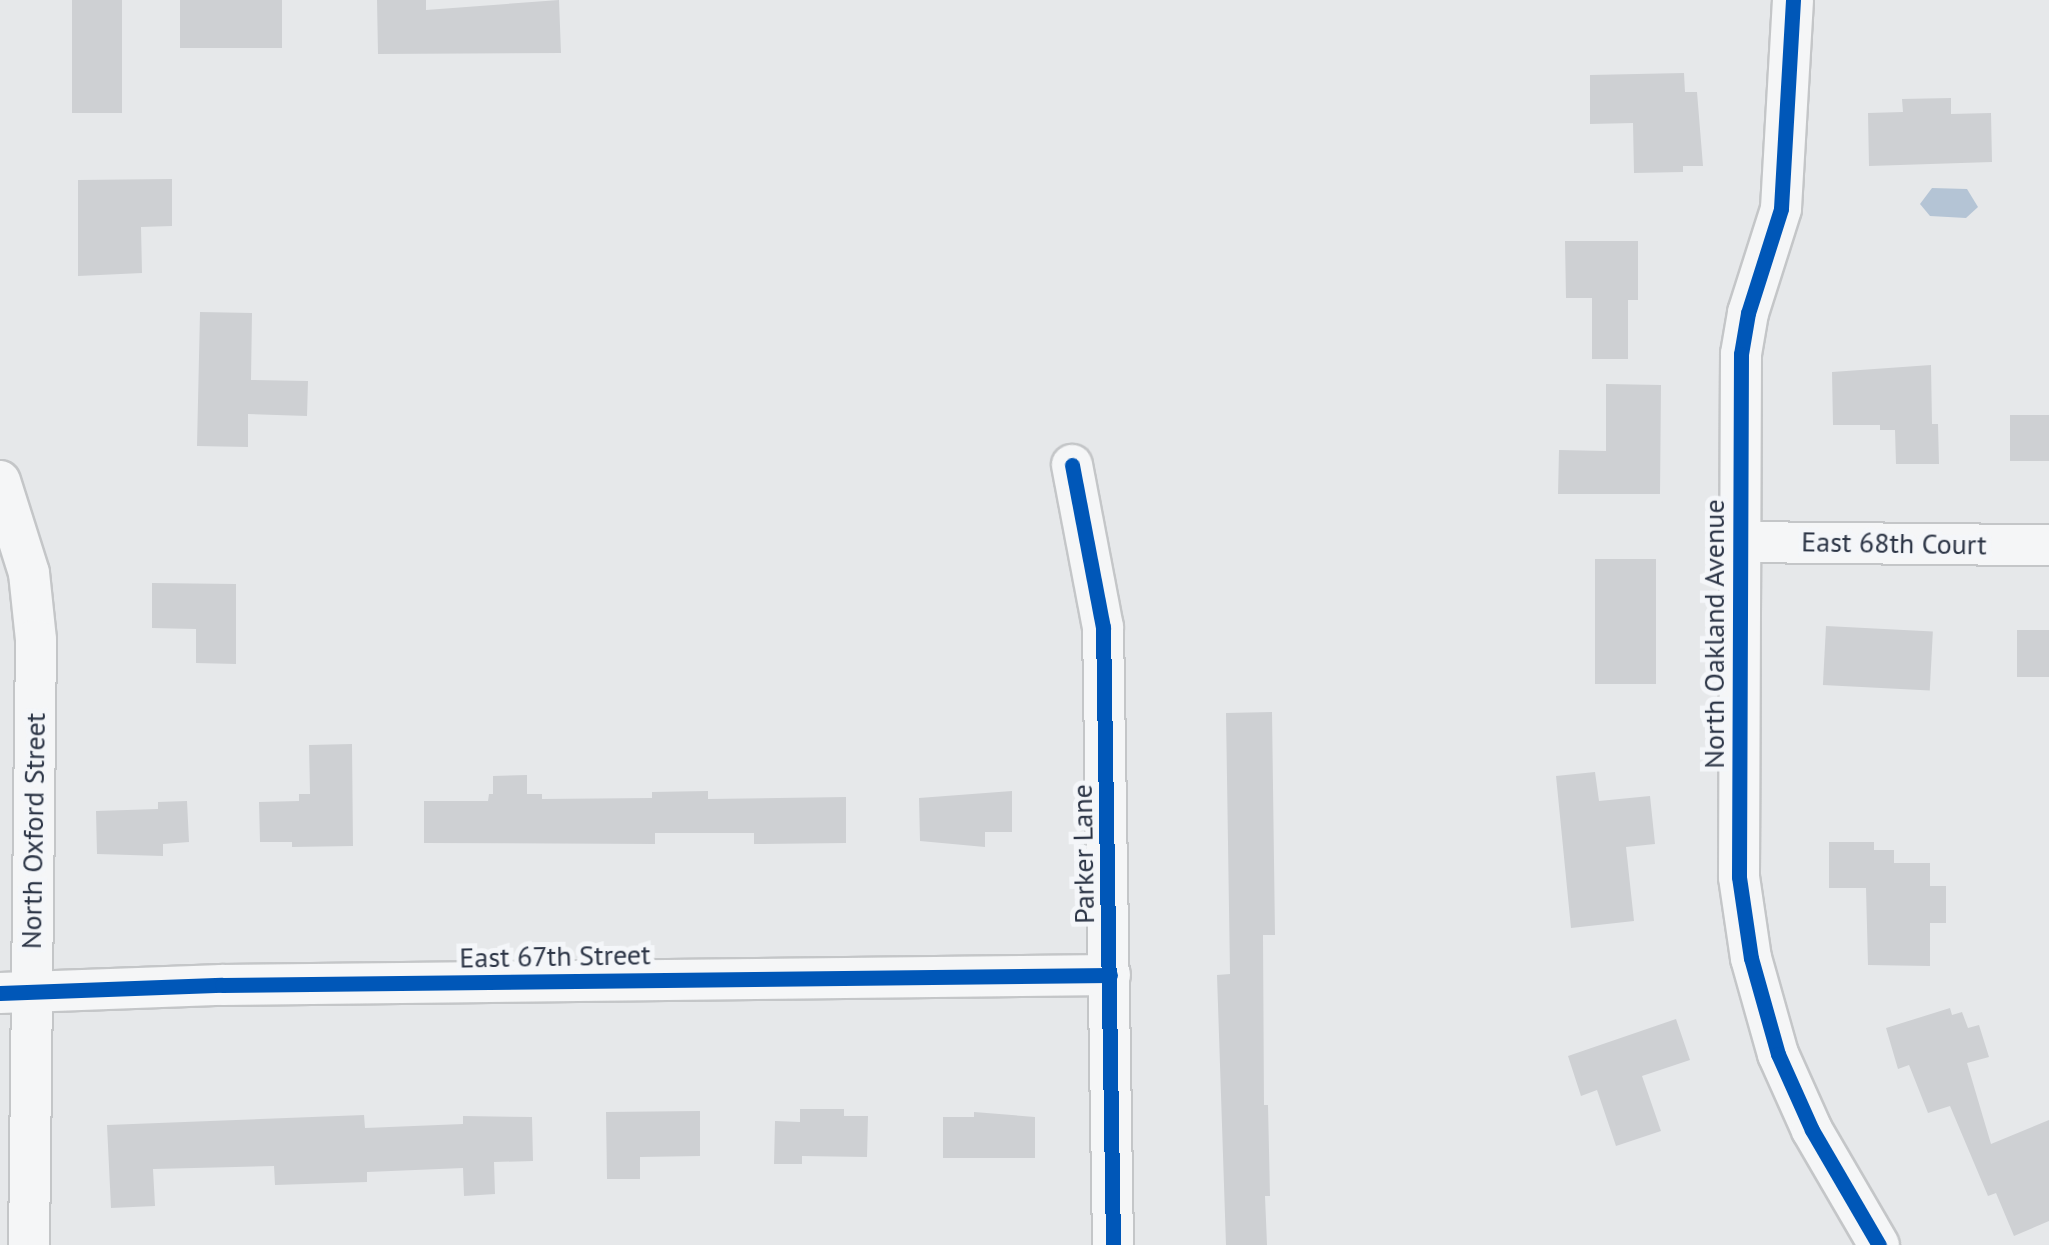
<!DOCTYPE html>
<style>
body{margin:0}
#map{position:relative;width:2049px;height:1245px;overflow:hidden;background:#e6e8ea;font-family:"PT Sans",sans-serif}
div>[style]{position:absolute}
.water>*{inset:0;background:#b4c4d5}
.building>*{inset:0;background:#ced0d3;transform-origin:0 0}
.roads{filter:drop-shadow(2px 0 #c4c6c8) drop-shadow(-2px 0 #c4c6c8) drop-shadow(0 2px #c4c6c8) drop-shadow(0 -2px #c4c6c8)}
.minor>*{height:40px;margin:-20px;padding:0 20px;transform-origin:20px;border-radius:20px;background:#f5f6f7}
.cycleway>*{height:15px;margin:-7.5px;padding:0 7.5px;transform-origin:7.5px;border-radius:7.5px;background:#0057b8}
span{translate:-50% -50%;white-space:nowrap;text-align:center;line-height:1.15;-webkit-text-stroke:10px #f4f6f9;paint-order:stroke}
.street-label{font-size:28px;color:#2b3445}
</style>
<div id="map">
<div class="water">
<i style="clip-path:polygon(1932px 188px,1967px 189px,1978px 207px,1966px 218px,1930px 216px,1920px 204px)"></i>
</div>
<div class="building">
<i style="left:72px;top:0;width:50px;height:113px"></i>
<i style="left:180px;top:0;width:102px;height:48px"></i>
<i style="clip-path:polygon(377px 0,426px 0,426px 10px,559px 0,561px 53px,378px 54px)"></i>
<i style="clip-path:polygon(1684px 73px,1685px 92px,1697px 92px,1703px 166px,1683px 166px,1683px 172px,1634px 173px,1633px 123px,1590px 124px,1590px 75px)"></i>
<i style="clip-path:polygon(1951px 98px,1951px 114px,1991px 113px,1992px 162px,1869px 166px,1868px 113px,1903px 112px,1902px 99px)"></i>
<i style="clip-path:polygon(172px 179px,172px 226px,141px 227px,142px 273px,78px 276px,78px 180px)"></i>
<i style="clip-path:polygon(1565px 241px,1638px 241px,1638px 300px,1628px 300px,1628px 359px,1592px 359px,1592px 298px,1566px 298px)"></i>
<i style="clip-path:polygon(200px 312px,252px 313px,251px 380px,308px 381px,307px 416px,248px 414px,248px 447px,197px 446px)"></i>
<i style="clip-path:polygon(1931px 365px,1932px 424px,1938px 424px,1939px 464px,1896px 464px,1895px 430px,1880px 430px,1880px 425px,1833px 425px,1832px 372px)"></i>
<i style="clip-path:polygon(1606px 384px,1661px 385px,1660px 494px,1558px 494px,1559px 450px,1606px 451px)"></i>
<i style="left:2010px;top:415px;width:39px;height:46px"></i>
<i style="left:1595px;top:559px;width:61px;height:125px"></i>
<i style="clip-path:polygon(152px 583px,236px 584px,236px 664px,196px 663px,196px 629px,152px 628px)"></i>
<i style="left:1826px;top:626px;width:107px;height:59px;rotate:3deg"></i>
<i style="left:2017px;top:630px;width:32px;height:47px"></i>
<i style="clip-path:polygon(1272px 712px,1275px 935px,1263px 935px,1264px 1105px,1268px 1105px,1270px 1196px,1265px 1196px,1267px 1245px,1226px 1245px,1217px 975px,1230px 974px,1226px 713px)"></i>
<i style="clip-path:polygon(352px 744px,353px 846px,292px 847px,292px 842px,260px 842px,259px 802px,299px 801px,299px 794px,310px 794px,309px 745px)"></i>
<i style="clip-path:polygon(1595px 772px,1599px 801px,1650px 796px,1655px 844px,1626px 847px,1634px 921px,1571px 928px,1556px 776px)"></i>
<i style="clip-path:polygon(527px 775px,527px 794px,542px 794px,542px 799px,652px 798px,652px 792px,708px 791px,708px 799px,846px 797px,846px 843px,754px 844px,754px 833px,655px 833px,655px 844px,424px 843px,424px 801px,488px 801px,489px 794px,493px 794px,493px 776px)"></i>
<i style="clip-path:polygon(1012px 791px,1012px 832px,985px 832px,985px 847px,920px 841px,919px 798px)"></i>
<i style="clip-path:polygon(187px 801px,189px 842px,163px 844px,163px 856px,97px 854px,96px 811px,158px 809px,158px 802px)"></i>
<i style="clip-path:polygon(1829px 842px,1874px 842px,1874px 850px,1894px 850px,1894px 863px,1930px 863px,1930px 886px,1946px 886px,1946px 923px,1930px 923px,1930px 966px,1868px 965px,1866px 888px,1829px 888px)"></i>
<i style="clip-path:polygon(1950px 1008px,1952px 1015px,1962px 1012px,1968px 1028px,1979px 1025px,1989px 1057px,1967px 1063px,1991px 1144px,2049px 1120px,2049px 1221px,2014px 1236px,1996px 1193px,1988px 1196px,1950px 1106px,1928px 1113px,1909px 1065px,1898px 1069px,1886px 1028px)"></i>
<i style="clip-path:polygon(1676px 1019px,1690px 1060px,1642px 1076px,1661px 1131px,1616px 1146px,1597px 1090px,1581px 1096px,1568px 1056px)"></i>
<i style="clip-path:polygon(800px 1109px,844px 1109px,844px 1116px,868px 1116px,867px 1157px,802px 1156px,802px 1164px,774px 1164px,775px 1121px,800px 1122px)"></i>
<i style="clip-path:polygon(700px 1111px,700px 1156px,640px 1157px,640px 1179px,607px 1179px,606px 1112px)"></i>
<i style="clip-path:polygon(974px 1112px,1035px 1117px,1035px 1158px,943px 1158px,943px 1117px,974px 1117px)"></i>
<i style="clip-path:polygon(364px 1115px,365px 1128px,463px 1124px,463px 1116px,532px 1117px,533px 1161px,494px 1162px,495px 1194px,464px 1196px,463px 1168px,367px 1172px,367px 1182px,275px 1185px,274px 1166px,153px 1169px,155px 1206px,111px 1208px,107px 1125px)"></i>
</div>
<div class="roads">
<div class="minor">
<i style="left:1793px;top:0;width:209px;rotate:93.3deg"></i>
<i style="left:1781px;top:209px;width:109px;rotate:107.6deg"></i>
<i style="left:1748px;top:313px;width:42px;rotate:99.7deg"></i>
<i style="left:1741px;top:354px;width:523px;rotate:90.22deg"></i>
<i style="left:1739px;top:877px;width:82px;rotate:81.6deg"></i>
<i style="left:1751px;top:958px;width:100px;rotate:74.3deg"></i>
<i style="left:1778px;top:1054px;width:83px;rotate:65.9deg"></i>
<i style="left:1812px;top:1130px;width:133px;rotate:59.8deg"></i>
<i style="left:1072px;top:465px;width:165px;rotate:79.2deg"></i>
<i style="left:1103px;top:627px;width:618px;rotate:89.07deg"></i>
<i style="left:0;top:481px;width:96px;rotate:72.5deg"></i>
<i style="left:29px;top:573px;width:67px;rotate:84deg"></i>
<i style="left:36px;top:640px;width:605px;rotate:90.66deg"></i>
<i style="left:1739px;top:542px;width:310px;rotate:0.6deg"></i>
<i style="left:0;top:993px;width:222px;rotate:-2.1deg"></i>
<i style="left:222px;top:985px;width:888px;rotate:-0.65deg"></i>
</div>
</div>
<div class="cycleway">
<i style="left:1793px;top:0;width:209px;rotate:93.3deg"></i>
<i style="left:1781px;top:209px;width:109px;rotate:107.6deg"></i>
<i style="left:1748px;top:313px;width:42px;rotate:99.7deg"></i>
<i style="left:1741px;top:354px;width:523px;rotate:90.22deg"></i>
<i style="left:1739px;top:877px;width:82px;rotate:81.6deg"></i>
<i style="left:1751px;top:958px;width:100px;rotate:74.3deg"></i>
<i style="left:1778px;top:1054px;width:83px;rotate:65.9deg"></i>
<i style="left:1812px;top:1130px;width:133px;rotate:59.8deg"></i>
<i style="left:1072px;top:465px;width:165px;rotate:79.2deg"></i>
<i style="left:1103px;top:627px;width:618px;rotate:89.07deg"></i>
<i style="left:0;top:993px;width:222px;rotate:-2.1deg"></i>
<i style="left:222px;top:985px;width:888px;rotate:-0.65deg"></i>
</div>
<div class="street-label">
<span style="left:1894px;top:543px;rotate:1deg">East 68th Court</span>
<span style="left:1714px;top:634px;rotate:-90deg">North Oakland Avenue</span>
<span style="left:33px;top:831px;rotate:-89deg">North Oxford Street</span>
<span style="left:1083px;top:854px;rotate:-91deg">Parker Lane</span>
<span style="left:555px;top:956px;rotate:-1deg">East 67th Street</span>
</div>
</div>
